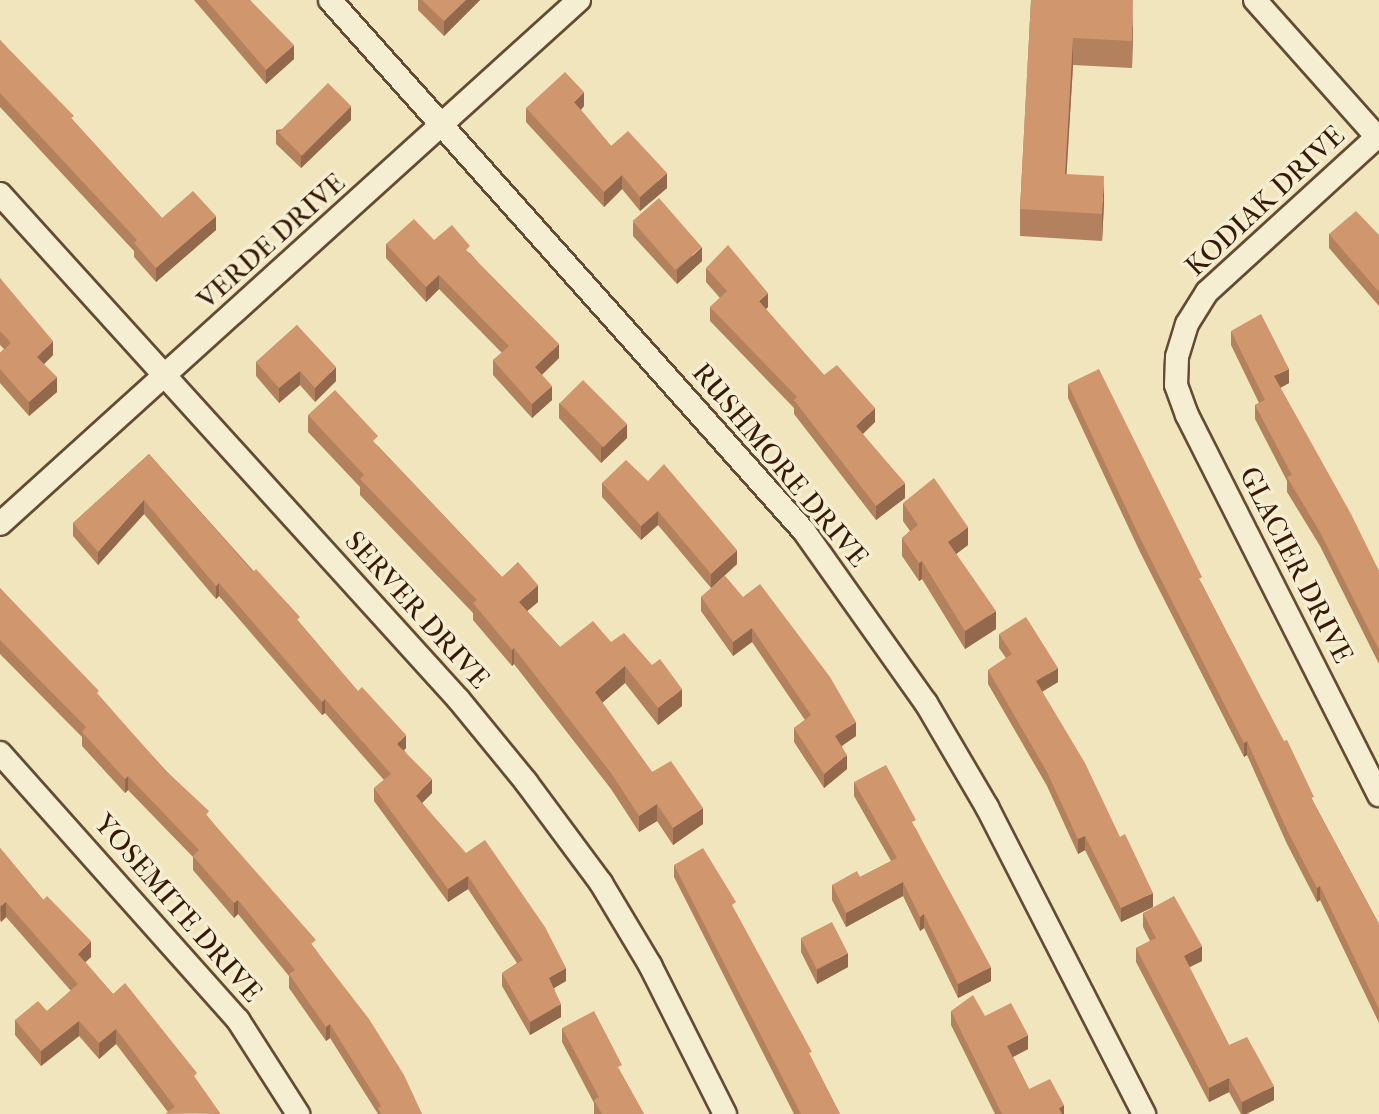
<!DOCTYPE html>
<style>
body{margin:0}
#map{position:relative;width:1379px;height:1114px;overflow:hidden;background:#f0e5bc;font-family:"IM FELL French Canon",serif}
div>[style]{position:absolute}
.roads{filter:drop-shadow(2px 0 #644c34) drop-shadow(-2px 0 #644c34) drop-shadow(0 2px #644c34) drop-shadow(0 -2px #644c34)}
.minor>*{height:22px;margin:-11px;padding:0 11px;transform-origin:11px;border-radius:11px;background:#f5eed3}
.wall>*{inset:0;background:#b3815e}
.shaded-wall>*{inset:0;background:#92694c}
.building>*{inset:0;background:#d0966d;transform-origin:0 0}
span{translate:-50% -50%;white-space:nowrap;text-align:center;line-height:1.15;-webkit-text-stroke:7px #f5eed3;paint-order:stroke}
.street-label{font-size:28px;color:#361906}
</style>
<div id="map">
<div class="roads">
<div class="minor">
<i style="left:330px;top:0;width:712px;rotate:48.25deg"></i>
<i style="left:804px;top:531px;width:211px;rotate:54.7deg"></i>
<i style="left:926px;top:703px;width:121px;rotate:59.6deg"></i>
<i style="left:987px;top:807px;width:345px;rotate:62.9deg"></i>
<i style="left:1255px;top:0;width:186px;rotate:48.3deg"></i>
<i style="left:1379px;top:135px;width:233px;rotate:137.6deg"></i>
<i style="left:1207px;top:292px;width:38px;rotate:122deg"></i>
<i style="left:1187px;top:324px;width:34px;rotate:107deg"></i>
<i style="left:1177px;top:357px;width:28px;rotate:92deg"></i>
<i style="left:1176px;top:385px;width:32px;rotate:70deg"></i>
<i style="left:1187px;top:415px;width:426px;rotate:63.2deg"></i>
<i style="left:0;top:194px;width:683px;rotate:47.79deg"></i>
<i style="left:459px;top:700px;width:106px;rotate:50.7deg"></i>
<i style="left:526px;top:782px;width:126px;rotate:53.4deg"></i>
<i style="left:601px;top:883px;width:96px;rotate:59.1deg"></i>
<i style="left:650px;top:965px;width:167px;rotate:63.3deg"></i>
<i style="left:0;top:524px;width:781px;rotate:-42.15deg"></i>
<i style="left:0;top:753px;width:358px;rotate:48.3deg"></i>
<i style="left:238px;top:1020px;width:112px;rotate:57.4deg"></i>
</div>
</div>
<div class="wall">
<i style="clip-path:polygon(194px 0,250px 0,294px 59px,266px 84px)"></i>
<i style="clip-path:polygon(418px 0,480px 0,444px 36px,418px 10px)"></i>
<i style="clip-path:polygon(1031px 0,1133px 27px,1132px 68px,1073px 65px,1066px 174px,1104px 203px,1102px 241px,1020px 236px,1020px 209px)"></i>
<i style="clip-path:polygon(0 40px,162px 218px,216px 230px,156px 282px,134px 257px,134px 251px,0 107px)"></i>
<i style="clip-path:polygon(584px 106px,581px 110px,611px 146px,667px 188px,640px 211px,622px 189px,604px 207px,526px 122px,526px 108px)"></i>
<i style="clip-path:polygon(351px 120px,301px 168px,276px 144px,276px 130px)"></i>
<i style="clip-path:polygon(633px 222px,702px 261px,677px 284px,633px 236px)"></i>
<i style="clip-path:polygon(1329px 234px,1379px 235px,1379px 306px,1329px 248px)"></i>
<i style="clip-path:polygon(434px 240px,470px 253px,559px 358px,542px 375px,552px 400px,532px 418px,493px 375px,493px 360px,502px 353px,439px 289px,426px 302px,386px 258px,386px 244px)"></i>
<i style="clip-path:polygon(706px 268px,768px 307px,765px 309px,824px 375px,875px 422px,863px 434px,905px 498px,876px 520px,794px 414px,794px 408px,710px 321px,710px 307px,720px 298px,706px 282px)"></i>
<i style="clip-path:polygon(0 278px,53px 355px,44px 364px,57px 392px,29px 416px,0 383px,0 353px,4px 349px,0 345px)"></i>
<i style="clip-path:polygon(297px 325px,336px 381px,315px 402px,300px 385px,279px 403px,256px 376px,256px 362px)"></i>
<i style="clip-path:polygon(1231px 331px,1289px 383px,1280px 388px,1379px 571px,1379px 664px,1320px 546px,1287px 492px,1287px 481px,1255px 419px,1255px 405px,1259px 403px,1231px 345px)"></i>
<i style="clip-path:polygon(1068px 384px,1202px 584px,1314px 803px,1379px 924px,1379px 1023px,1320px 900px,1317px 902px,1287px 844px,1247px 755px,1244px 757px,1140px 552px,1068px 398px)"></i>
<i style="clip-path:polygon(559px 403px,627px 438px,601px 463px,559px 418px)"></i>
<i style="clip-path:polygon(308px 415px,378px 446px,502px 577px,538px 602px,527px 611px,560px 647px,611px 642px,682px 706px,658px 725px,625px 683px,602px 703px,652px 772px,703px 824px,673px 845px,657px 821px,639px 832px,611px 789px,514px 664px,512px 666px,473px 620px,473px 613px,360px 495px,360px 487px,308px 432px)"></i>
<i style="clip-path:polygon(149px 454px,300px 623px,406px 748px,404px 750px,432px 793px,422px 803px,566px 981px,554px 988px,561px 1017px,530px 1035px,502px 986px,502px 973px,517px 963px,468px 889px,448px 902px,374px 801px,374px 788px,384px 780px,325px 713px,322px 715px,219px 596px,216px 599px,144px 514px,98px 565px,73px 536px,73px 523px)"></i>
<i style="clip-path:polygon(648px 481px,737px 564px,711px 588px,658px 525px,641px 540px,602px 497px,602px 483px)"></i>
<i style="clip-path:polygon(903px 503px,968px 545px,956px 554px,996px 629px,965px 649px,922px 579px,919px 581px,902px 556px,902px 538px,910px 531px,903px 521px)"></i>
<i style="clip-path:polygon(725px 576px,856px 736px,842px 746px,847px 769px,824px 788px,794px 742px,794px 728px,805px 720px,752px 642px,733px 656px,701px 611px,701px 597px)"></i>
<i style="clip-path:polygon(0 588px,209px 818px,316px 950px,422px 1114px,378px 1114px,330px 1038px,326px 1041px,289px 988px,289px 976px,238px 914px,234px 918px,193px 870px,193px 857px,128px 790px,125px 793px,82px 746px,82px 737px,0 654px)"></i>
<i style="clip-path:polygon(999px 634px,1058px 682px,1042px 692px,1153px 907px,1121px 922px,1085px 850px,1078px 854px,1047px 786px,988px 684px,988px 670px,1006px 658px,999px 648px)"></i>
<i style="clip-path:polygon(854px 782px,916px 829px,991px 981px,958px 998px,924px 928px,920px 931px,903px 896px,846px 927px,832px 900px,832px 885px,860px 877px,891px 861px,854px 796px)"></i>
<i style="clip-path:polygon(0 848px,91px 957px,85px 962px,113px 994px,197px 1081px,220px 1114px,168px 1112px,116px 1044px,99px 1059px,79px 1036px,41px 1066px,15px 1035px,15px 1020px,47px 1011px,71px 991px,6px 917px,1px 922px,0 920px)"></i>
<i style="clip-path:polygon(674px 865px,736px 913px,840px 1114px,794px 1114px,674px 877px)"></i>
<i style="clip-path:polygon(1143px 913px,1202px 961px,1189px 967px,1229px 1045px,1274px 1100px,1246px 1114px,1241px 1114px,1229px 1092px,1209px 1102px,1136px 962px,1136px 948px,1150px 941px,1143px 927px)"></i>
<i style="clip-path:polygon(801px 938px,848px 967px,817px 984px,801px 952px)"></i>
<i style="clip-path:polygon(951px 1011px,1028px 1049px,1013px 1057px,1029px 1089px,1064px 1114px,995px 1114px,951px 1025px)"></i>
<i style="clip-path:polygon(562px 1028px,622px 1075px,644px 1114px,594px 1114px,594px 1103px,562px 1042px)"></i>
</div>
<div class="shaded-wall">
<i style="clip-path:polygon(466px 0,480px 0,444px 36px,444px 21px)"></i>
<i style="clip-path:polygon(1133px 0,1133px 27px,1132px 68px,1132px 41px)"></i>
<i style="clip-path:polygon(1073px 38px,1073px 65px,1065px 201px,1065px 174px)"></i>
<i style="clip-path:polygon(294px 45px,294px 59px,266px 84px,266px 70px)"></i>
<i style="clip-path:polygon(584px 92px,584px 106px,574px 116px,574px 102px)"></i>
<i style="clip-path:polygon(351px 106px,351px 120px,301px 168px,301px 154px)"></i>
<i style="clip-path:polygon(667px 173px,667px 188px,640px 211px,640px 197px)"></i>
<i style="clip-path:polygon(622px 175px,622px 189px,604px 207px,604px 192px)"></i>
<i style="clip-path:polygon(1104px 176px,1104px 203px,1102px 241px,1102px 214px)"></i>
<i style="clip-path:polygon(216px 216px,216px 230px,156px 282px,156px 268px)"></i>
<i style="clip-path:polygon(702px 247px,702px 261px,677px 284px,677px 270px)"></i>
<i style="clip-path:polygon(439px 275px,439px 289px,426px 302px,426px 287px)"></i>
<i style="clip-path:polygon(768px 293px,768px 307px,759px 316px,759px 301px)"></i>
<i style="clip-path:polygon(53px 341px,53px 355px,37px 371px,37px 357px)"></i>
<i style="clip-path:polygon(559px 344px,559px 358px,535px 381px,535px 367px)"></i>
<i style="clip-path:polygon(336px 367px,336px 381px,315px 402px,315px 388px)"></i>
<i style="clip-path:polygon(1289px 369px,1289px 383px,1274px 391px,1274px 376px)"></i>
<i style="clip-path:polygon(300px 371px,300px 385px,279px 403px,279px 388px)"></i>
<i style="clip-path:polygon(57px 377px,57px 392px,29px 416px,29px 402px)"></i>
<i style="clip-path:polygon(552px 386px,552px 400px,532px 418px,532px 404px)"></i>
<i style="clip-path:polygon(875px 408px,875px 422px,856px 440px,856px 426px)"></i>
<i style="clip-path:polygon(627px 424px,627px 438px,601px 463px,601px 448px)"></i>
<i style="clip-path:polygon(905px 483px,905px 498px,876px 520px,876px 506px)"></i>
<i style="clip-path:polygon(144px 500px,144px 514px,98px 565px,98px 552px)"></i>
<i style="clip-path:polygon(658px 511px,658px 525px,641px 540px,641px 526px)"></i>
<i style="clip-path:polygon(968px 527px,968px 545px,948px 560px,948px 542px)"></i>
<i style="clip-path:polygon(737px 550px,737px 564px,711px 588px,711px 574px)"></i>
<i style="clip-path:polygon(922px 561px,922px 579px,919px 581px,919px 563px)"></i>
<i style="clip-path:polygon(219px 583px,219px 596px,216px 599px,216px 586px)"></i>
<i style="clip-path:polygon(538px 585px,538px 602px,519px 618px,519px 602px)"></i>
<i style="clip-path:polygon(996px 611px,996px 629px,965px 649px,965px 631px)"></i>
<i style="clip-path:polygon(752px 628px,752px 642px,733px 656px,733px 642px)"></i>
<i style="clip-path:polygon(514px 648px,514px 664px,512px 666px,512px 650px)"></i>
<i style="clip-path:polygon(625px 666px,625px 683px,595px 709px,595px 692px)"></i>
<i style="clip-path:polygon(1058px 668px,1058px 682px,1036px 695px,1036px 681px)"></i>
<i style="clip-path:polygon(682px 689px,682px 706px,658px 725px,658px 708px)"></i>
<i style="clip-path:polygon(325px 699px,325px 713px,322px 715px,322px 702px)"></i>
<i style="clip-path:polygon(856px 722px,856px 736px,835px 750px,835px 736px)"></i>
<i style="clip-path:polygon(406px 735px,406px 748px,397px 757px,397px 744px)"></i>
<i style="clip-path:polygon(1247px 741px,1247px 755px,1244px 757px,1244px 743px)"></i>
<i style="clip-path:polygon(847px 755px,847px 769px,824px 788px,824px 774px)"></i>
<i style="clip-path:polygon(128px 776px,128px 790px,125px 793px,125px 779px)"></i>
<i style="clip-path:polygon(432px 779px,432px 793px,416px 809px,416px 796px)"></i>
<i style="clip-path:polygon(657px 804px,657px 821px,639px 832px,639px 816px)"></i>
<i style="clip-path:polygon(703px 808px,703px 824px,673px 845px,673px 828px)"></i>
<i style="clip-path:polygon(1085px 836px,1085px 850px,1078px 854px,1078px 839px)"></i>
<i style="clip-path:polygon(468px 876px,468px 889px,448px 902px,448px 889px)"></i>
<i style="clip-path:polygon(903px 882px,903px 896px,846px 927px,846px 913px)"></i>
<i style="clip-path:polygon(1320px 886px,1320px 900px,1317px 902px,1317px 888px)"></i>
<i style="clip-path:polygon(1153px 893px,1153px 907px,1121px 922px,1121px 908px)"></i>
<i style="clip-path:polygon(238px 900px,238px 914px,234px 918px,234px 903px)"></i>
<i style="clip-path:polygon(6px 902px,6px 917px,1px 922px,1px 906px)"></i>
<i style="clip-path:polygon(924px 914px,924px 928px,920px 931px,920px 917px)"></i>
<i style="clip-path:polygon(91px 941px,91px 957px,78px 969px,78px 954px)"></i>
<i style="clip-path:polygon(1202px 946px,1202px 961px,1184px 970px,1184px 956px)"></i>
<i style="clip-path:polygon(848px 953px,848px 967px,817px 984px,817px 970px)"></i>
<i style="clip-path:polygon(991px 967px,991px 981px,958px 998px,958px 984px)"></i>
<i style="clip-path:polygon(566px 968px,566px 981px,549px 991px,549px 978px)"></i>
<i style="clip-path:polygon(561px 1004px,561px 1017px,530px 1035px,530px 1022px)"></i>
<i style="clip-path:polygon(79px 1021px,79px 1036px,41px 1066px,41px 1051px)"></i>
<i style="clip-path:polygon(330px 1024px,330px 1038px,326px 1041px,326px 1027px)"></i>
<i style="clip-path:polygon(116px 1029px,116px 1044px,99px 1059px,99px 1043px)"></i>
<i style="clip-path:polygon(1028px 1035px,1028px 1049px,1007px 1060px,1007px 1046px)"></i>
<i style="clip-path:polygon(1229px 1078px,1229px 1092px,1209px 1102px,1209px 1088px)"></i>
<i style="clip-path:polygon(1274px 1086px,1274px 1100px,1246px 1114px,1242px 1114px,1242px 1102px)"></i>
<i style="clip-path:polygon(1064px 1105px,1064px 1114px,1059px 1114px,1059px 1108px)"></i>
</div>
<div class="building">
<i style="clip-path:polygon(206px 0,250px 0,294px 45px,266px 70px)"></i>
<i style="clip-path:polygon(422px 0,466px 0,444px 21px)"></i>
<i style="clip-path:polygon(1031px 0,1133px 0,1132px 41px,1073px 38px,1065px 174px,1104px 176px,1102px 214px,1020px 209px)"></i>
<i style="clip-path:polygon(0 40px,74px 116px,71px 118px,162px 218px,193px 191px,216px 216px,156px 268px,134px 243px,137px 240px,0 93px)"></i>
<i style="clip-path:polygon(565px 72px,584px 92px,574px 102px,611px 146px,628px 131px,667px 173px,640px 197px,622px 175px,604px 192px,526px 108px)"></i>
<i style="left:328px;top:83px;width:33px;height:70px;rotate:45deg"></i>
<i style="left:659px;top:198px;width:65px;height:35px;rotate:49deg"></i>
<i style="clip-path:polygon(1356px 211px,1379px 235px,1379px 292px,1329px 234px)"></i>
<i style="clip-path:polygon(414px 219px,434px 240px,452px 225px,470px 246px,466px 250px,559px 344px,535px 367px,552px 386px,532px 404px,493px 360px,509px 346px,439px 275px,426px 287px,386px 244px)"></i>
<i style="clip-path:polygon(728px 245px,768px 293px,759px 301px,824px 375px,837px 365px,875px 408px,856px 426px,905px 483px,876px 506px,794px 400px,797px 397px,710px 307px,727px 291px,706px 268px)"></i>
<i style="clip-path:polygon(0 278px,53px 341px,37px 357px,57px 377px,29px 402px,0 369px,0 353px,11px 343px,0 331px)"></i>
<i style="clip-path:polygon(1261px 314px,1289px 369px,1274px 376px,1351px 514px,1379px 571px,1379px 650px,1320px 532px,1287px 477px,1292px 475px,1255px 405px,1265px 400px,1231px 331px)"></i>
<i style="clip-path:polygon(297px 325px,336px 367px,315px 388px,300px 371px,279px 388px,256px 362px)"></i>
<i style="clip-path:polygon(1099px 369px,1202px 577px,1199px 579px,1284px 741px,1287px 740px,1314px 797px,1311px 798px,1379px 924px,1379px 1009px,1320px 886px,1317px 888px,1287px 830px,1247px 741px,1244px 743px,1140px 538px,1068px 384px)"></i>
<i style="left:583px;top:380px;width:62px;height:33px;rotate:45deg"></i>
<i style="clip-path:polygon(335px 390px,378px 436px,373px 441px,502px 577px,518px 562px,538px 585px,519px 602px,560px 647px,593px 621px,611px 642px,624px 633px,652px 665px,660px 659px,682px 689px,658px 708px,625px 666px,595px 692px,652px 772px,671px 761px,703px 808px,673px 828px,657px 804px,639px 816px,611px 773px,514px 648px,512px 650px,473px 603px,477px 600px,360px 479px,364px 475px,308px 415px)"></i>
<i style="clip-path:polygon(149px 454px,253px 572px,256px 569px,300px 617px,297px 620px,358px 691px,362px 687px,406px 735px,397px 744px,432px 779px,416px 796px,466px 853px,485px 840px,545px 927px,566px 968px,549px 978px,561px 1004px,530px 1022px,502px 973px,523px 960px,468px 876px,448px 889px,374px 788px,391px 774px,325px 699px,322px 702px,219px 583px,216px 586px,144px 500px,98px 552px,73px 523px)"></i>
<i style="clip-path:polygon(626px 460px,648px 481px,664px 464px,737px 550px,711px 574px,658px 511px,641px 526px,602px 483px)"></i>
<i style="clip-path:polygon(934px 478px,968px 527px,948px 542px,996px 611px,965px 631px,922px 561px,919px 563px,902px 538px,918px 525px,903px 503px)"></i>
<i style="clip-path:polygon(725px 576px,743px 597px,760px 584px,830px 677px,856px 722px,835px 736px,847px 755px,824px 774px,794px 728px,811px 715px,752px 628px,733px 642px,701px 597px)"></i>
<i style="clip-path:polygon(0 588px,99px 691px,97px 693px,163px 768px,209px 811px,206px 815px,316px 940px,311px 944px,369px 1019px,404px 1075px,422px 1114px,381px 1114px,378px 1108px,381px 1106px,330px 1024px,326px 1027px,289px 974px,295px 970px,238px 900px,234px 903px,193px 856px,199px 850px,128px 776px,125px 779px,82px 732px,86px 727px,0 640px)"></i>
<i style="clip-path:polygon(1026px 617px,1058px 668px,1036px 681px,1085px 763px,1120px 837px,1125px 834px,1153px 893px,1121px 908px,1085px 836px,1078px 839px,1047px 772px,988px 670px,1012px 654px,999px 634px)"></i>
<i style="clip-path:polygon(886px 765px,916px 820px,912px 822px,991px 967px,958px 984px,924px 914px,920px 917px,903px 882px,846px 913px,832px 885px,857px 871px,860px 877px,897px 858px,854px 782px)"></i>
<i style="clip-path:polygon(0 848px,43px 900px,47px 896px,91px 941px,78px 954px,113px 994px,125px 983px,197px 1073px,194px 1076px,220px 1113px,165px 1114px,175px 1107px,116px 1029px,99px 1043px,79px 1021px,41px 1051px,15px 1020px,38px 1001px,47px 1011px,78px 984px,6px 902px,1px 906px,0 905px)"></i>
<i style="clip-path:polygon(703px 848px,736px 902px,732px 905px,812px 1052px,809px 1053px,840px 1114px,801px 1114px,674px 865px)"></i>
<i style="clip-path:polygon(1174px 896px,1202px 946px,1184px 956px,1229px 1045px,1247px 1037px,1274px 1086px,1242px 1102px,1229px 1078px,1209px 1088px,1136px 948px,1156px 938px,1143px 913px)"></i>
<i style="left:832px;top:922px;width:35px;height:35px;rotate:63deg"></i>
<i style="clip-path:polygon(973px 995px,985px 1016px,1011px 1003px,1028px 1035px,1007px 1046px,1029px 1089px,1050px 1079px,1064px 1105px,1059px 1108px,1062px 1114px,1002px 1114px,951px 1011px)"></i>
<i style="clip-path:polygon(594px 1011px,622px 1065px,618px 1067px,644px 1114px,602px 1114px,594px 1100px,599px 1097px,562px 1028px)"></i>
</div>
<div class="street-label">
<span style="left:1265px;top:201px;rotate:-43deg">KODIAK DRIVE</span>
<span style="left:271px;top:241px;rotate:-42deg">VERDE DRIVE</span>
<span style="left:780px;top:465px;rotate:50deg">RUSHMORE DRIVE</span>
<span style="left:1296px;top:565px;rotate:63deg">GLACIER DRIVE</span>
<span style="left:417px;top:610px;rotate:48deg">SERVER DRIVE</span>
<span style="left:178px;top:908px;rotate:49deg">YOSEMITE DRIVE</span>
</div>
</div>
